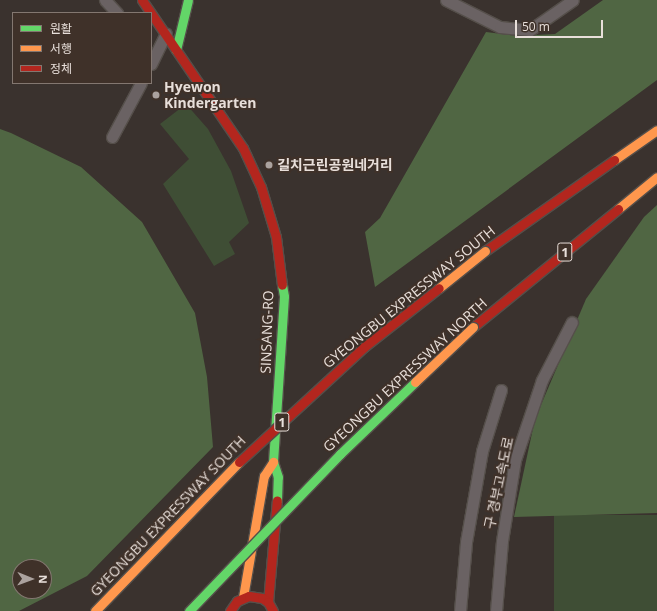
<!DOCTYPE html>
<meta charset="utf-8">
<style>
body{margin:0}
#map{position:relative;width:657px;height:611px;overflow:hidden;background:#3a322e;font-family:"Open Sans","Noto Sans KR",sans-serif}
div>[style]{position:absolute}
.green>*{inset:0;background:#3f4e35;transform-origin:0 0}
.forest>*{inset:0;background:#506643}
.roads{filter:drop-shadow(1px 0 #554f4a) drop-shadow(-1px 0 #554f4a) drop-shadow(0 1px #554f4a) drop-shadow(0 -1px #554f4a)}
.street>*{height:11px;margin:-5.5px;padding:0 5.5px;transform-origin:5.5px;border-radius:5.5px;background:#6a6263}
.fast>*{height:9px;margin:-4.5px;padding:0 4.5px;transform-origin:4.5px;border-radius:4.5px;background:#63d668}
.slow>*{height:9px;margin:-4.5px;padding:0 4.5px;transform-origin:4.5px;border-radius:4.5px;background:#ff974d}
.jam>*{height:9px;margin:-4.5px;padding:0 4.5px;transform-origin:4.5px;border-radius:4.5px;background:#b3261e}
.bridges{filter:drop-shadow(1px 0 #554f4a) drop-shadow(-1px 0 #554f4a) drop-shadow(0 1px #554f4a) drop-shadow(0 -1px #554f4a)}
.fast-bridge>*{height:9px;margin:-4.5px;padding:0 4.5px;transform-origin:4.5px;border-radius:4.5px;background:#63d668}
.slow-bridge>*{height:9px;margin:-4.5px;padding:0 4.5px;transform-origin:4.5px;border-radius:4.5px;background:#ff974d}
.jam-bridge>*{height:9px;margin:-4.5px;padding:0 4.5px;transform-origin:4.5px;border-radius:4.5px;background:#b3261e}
.dots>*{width:11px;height:11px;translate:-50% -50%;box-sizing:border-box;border:2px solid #3f3129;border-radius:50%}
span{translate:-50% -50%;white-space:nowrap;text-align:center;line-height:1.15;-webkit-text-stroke:4px #3f3129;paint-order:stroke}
.shield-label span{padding:1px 3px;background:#3f3129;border:1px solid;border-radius:3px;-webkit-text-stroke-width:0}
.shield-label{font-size:13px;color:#e8dfda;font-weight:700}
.poi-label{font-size:14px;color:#e8dfda;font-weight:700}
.left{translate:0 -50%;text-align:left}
.street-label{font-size:14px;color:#e8dfda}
.legend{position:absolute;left:12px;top:12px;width:140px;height:72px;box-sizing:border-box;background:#3f3129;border:1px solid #837770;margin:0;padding:5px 7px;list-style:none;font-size:12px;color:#e8dfda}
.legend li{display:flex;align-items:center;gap:8px;height:20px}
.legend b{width:20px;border:1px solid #837770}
.north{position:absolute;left:12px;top:559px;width:40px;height:40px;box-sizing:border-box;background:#3f3129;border:1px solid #837770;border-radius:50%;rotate:91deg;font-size:11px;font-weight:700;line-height:16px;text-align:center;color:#e8dfda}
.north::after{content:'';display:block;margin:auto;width:14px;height:18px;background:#aba29e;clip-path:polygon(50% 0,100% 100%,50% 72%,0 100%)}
.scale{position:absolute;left:515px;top:20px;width:88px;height:18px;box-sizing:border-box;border:2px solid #e8dfda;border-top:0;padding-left:5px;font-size:12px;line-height:14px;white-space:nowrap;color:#e8dfda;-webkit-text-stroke:3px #3f3129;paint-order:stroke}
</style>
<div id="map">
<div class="green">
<i style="clip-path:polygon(186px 104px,208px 129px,231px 171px,249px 223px,229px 242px,235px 254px,214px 266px,163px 184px,189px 159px,160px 124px)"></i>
<i style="left:657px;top:515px;width:96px;height:103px;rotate:90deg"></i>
</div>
<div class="forest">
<i style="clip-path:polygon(603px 0,657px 0,657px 80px,375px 287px,365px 232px,380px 218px,486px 32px,517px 36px,555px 34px)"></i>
<i style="clip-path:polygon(evenodd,0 129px,11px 133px,81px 167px,142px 222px,195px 313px,207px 377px,213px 447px,87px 576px,19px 611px,0 611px,0 129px,20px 567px,44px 567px,44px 591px,20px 591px,20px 567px)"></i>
<i style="clip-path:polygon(657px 205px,657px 513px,514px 517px,535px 419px,586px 299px,644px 217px)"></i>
</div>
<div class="roads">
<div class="street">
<i style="left:105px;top:0;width:18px;rotate:47deg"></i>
<i style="left:446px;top:0;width:60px;rotate:26.6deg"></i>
<i style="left:500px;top:27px;width:30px;rotate:6deg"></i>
<i style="left:530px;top:30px;width:52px;rotate:-34.9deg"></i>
<i style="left:151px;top:64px;width:34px;rotate:-64deg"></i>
<i style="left:112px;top:137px;width:61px;rotate:-61.8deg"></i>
<i style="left:460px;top:611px;width:69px;rotate:-85deg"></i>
<i style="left:466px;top:542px;width:92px;rotate:-80deg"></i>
<i style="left:482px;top:451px;width:64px;rotate:-72.7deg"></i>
<i style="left:496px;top:611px;width:70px;rotate:-85.1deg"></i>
<i style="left:502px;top:541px;width:82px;rotate:-80.9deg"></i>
<i style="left:515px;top:460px;width:84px;rotate:-71.4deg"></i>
<i style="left:542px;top:380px;width:65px;rotate:-62.7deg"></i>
</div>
<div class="fast">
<i style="left:176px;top:50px;width:51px;rotate:-76.5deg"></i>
<i style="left:277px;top:500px;width:23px;rotate:-88deg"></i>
<i style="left:278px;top:477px;width:16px;rotate:-108deg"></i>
<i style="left:273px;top:462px;width:166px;rotate:-86.2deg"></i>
<i style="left:284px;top:296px;width:11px;rotate:-100deg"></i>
</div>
<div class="slow">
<i style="left:614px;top:160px;width:52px;rotate:-34.9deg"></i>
<i style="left:618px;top:209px;width:50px;rotate:-39.4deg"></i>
<i style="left:243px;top:597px;width:123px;rotate:-80.2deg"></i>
<i style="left:264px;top:476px;width:17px;rotate:-57deg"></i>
</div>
<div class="jam">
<i style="left:142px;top:0;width:179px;rotate:55.7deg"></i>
<i style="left:243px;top:148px;width:43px;rotate:65.2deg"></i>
<i style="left:261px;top:187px;width:52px;rotate:73.3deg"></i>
<i style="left:276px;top:237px;width:48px;rotate:82.9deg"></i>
<i style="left:485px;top:251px;width:158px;rotate:-35.2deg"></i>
<i style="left:473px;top:327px;width:187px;rotate:-39.1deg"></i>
<i style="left:268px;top:602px;width:102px;rotate:-85deg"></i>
<i style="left:230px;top:611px;width:12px;rotate:-55deg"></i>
<i style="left:237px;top:601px;width:13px;rotate:-23deg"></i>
<i style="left:249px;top:596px;width:13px;rotate:9deg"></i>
<i style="left:262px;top:598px;width:7px;rotate:34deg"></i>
<i style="left:268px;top:602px;width:10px;rotate:61deg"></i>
</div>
</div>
<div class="bridges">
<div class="fast-bridge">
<i style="left:189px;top:611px;width:218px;rotate:-46.1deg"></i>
<i style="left:340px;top:454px;width:104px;rotate:-43.8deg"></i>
</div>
<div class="slow-bridge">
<i style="left:439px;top:288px;width:59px;rotate:-38.8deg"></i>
<i style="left:415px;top:382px;width:80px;rotate:-43.5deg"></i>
<i style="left:95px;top:611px;width:207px;rotate:-46deg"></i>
</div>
<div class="jam-bridge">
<i style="left:239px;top:462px;width:170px;rotate:-42.6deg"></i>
<i style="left:364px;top:347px;width:95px;rotate:-38.2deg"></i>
</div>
</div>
<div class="dots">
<i style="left:156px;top:95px;background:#aba29e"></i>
<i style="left:269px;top:165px;background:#aba29e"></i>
</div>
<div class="shield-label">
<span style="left:565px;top:252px">1</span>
<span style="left:282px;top:422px">1</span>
</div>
<div class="poi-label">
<span class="left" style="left:164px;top:95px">Hyewon<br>Kindergarten</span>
<span class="left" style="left:277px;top:165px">길치근린공원네거리</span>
</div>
<div class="street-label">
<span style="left:409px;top:297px;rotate:-39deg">GYEONGBU EXPRESSWAY SOUTH</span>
<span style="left:267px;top:332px;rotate:-88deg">SINSANG-RO</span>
<span style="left:405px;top:375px;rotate:-43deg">GYEONGBU EXPRESSWAY NORTH</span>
<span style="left:499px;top:483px;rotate:-78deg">구 경부고속도로</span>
<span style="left:168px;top:516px;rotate:-46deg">GYEONGBU EXPRESSWAY SOUTH</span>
</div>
<ul class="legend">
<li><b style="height:5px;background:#63d668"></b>원활</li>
<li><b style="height:5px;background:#ff974d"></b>서행</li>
<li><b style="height:5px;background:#b3261e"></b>정체</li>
</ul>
<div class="north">N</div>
<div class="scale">50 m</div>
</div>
